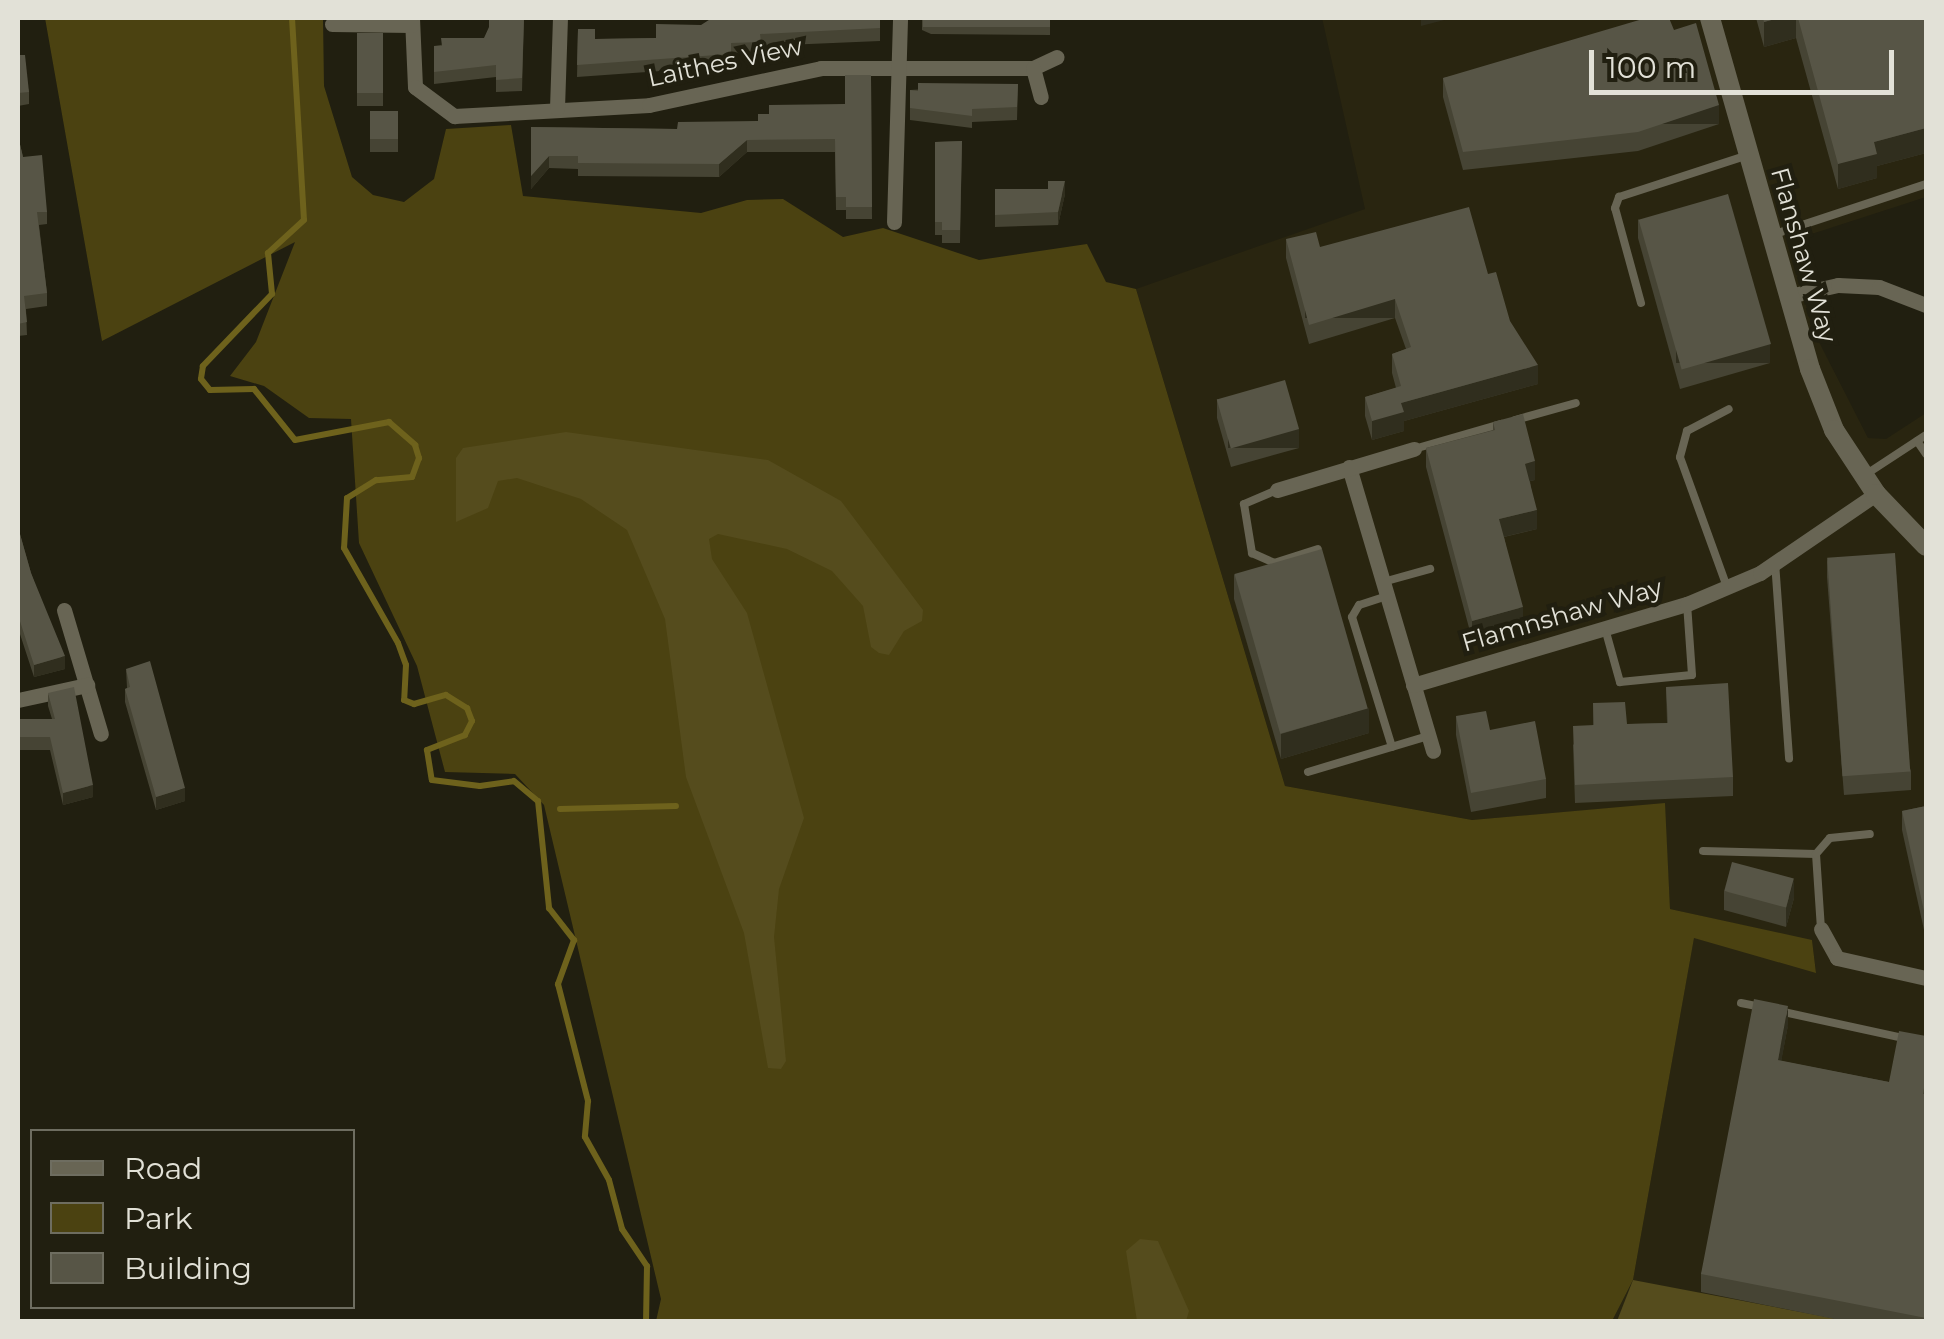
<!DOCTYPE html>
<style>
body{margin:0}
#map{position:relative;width:1944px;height:1339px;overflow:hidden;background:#211f10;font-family:Montserrat,sans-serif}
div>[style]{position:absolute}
.built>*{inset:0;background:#292510}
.green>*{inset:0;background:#4b4211}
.forest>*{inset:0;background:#554c1d}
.stream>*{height:6px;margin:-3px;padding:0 3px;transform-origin:3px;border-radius:3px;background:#6e621c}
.service>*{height:8px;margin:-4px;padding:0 4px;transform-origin:4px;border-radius:4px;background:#686554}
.minor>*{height:15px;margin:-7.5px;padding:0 7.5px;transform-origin:7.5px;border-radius:7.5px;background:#686554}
.tertiary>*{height:20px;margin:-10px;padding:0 10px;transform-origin:10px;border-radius:10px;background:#686554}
.wall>*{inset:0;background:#464434;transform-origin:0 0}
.shaded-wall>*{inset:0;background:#302e1e;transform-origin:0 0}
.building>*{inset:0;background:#575546;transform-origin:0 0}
span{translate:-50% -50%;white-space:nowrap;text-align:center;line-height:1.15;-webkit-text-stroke:9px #211f10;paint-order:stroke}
.street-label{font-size:25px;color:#e2e1d7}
.frame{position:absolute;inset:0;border:20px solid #e2e1d7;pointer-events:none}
.legend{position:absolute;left:30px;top:1129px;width:325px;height:180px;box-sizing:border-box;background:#211f10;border:2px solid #6e6d60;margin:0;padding:12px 18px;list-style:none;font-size:30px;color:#e2e1d7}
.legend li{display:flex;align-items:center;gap:20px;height:50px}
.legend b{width:50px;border:2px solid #6e6d60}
.scale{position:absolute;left:1589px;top:50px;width:305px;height:45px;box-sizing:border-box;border:5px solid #e2e1d7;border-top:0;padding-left:12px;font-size:30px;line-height:35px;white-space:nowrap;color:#e2e1d7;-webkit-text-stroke:8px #211f10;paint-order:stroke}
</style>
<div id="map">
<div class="built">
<i style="clip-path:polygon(1322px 18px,1926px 18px,1926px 197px,1790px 241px,1819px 342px,1868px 438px,1886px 439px,1926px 413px,1926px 1321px,1612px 1321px,1633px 1280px,1694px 937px,1816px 972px,1812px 941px,1670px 909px,1664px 804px,1472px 820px,1285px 786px,1136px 289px,1365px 209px)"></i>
</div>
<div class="green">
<i style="clip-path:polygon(45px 18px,323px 18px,324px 86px,352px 177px,373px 195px,404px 202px,434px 179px,446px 129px,511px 125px,523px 196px,701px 213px,747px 200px,783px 199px,843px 237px,883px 228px,979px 260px,1087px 244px,1106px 282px,1136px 289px,1285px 786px,1472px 820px,1665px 803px,1670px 909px,1812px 940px,1816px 973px,1694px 938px,1633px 1280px,1612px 1321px,656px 1321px,661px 1299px,544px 805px,515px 774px,445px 772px,417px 666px,359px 543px,351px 419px,309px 418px,264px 386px,230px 376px,256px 342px,295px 242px,102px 341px)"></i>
</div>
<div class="forest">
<i style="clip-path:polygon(566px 432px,768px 460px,841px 501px,923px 610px,922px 621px,904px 631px,889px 655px,879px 653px,871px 647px,863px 606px,832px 571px,787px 549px,718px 534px,709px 539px,712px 559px,747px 613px,804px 818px,779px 889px,774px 937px,786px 1061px,781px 1069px,768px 1068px,744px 933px,686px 777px,665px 619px,627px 530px,581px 499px,517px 478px,498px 481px,488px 508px,456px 522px,456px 458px,463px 448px)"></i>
<i style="clip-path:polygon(1140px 1239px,1158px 1241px,1189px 1311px,1186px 1321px,1137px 1321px,1126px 1251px)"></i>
<i style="clip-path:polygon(1633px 1280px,1848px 1321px,1617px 1321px)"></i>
</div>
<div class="stream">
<i style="left:292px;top:18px;width:202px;rotate:86.6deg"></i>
<i style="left:304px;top:220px;width:49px;rotate:137.5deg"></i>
<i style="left:268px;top:253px;width:41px;rotate:84.4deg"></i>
<i style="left:272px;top:294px;width:100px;rotate:133.8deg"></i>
<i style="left:203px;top:366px;width:13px;rotate:99deg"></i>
<i style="left:201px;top:379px;width:14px;rotate:51deg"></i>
<i style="left:210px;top:390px;width:44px;rotate:-1.3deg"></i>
<i style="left:254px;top:389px;width:65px;rotate:51.2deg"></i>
<i style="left:295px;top:440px;width:96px;rotate:-10.8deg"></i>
<i style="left:389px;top:422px;width:35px;rotate:41deg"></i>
<i style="left:415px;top:445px;width:14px;rotate:73deg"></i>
<i style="left:419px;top:458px;width:20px;rotate:110deg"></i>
<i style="left:412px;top:477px;width:36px;rotate:175deg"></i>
<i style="left:376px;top:480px;width:34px;rotate:148deg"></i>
<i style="left:347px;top:498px;width:50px;rotate:93.4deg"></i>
<i style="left:344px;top:548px;width:109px;rotate:60.4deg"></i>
<i style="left:398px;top:643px;width:23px;rotate:70deg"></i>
<i style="left:406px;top:665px;width:35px;rotate:93deg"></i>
<i style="left:404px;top:700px;width:11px;rotate:22deg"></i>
<i style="left:414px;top:704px;width:33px;rotate:-16deg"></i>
<i style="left:446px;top:695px;width:25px;rotate:32deg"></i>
<i style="left:467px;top:708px;width:14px;rotate:69deg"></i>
<i style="left:472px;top:721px;width:16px;rotate:117deg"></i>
<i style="left:465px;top:735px;width:41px;rotate:158.5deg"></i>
<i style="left:427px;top:750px;width:30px;rotate:81deg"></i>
<i style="left:432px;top:780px;width:48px;rotate:7.1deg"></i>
<i style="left:480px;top:786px;width:34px;rotate:-8deg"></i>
<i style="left:514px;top:781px;width:31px;rotate:40deg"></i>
<i style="left:538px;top:801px;width:108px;rotate:84.1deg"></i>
<i style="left:549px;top:908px;width:41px;rotate:52deg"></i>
<i style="left:574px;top:940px;width:47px;rotate:110deg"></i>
<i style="left:558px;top:984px;width:121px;rotate:75.6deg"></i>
<i style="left:588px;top:1101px;width:36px;rotate:95deg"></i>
<i style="left:585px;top:1137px;width:49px;rotate:60.8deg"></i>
<i style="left:609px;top:1180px;width:51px;rotate:75.1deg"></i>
<i style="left:622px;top:1229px;width:45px;rotate:56deg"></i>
<i style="left:647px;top:1266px;width:56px;rotate:91deg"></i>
<i style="left:560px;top:809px;width:116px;rotate:-1.5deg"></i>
</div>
<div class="service">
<i style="left:1772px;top:235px;width:162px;rotate:-18.3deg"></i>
<i style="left:1641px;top:303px;width:98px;rotate:-105.3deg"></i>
<i style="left:1615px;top:208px;width:12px;rotate:-70deg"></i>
<i style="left:1619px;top:197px;width:133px;rotate:-18deg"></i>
<i style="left:1515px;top:420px;width:63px;rotate:-15.6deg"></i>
<i style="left:1917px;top:441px;width:16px;rotate:55deg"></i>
<i style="left:1414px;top:449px;width:91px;rotate:-16deg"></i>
<i style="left:1868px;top:473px;width:69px;rotate:-33.2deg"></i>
<i style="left:1277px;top:490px;width:36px;rotate:157deg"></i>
<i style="left:1244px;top:504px;width:50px;rotate:80.7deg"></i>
<i style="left:1252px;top:553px;width:24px;rotate:24deg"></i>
<i style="left:1274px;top:563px;width:46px;rotate:-17.7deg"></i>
<i style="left:1775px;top:562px;width:197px;rotate:85.9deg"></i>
<i style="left:1383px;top:582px;width:49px;rotate:-15.5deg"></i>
<i style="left:1727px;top:587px;width:138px;rotate:-109.9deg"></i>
<i style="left:1680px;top:457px;width:27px;rotate:-75deg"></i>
<i style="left:1687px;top:431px;width:47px;rotate:-27.6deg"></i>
<i style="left:1387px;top:596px;width:29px;rotate:162deg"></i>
<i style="left:1359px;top:605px;width:14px;rotate:120deg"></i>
<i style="left:1352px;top:617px;width:136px;rotate:72.9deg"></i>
<i style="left:1606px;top:632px;width:52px;rotate:74.4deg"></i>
<i style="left:1620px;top:682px;width:72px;rotate:-5.6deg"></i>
<i style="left:1692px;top:675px;width:71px;rotate:-94deg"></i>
<i style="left:1308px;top:772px;width:125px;rotate:-16.7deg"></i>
<i style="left:1703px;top:851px;width:113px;rotate:1.5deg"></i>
<i style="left:1816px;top:854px;width:75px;rotate:86.2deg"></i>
<i style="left:1816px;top:854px;width:21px;rotate:-49deg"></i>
<i style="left:1830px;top:838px;width:40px;rotate:-5.7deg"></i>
<i style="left:1741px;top:1003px;width:20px;rotate:11deg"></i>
<i style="left:1779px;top:1011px;width:150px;rotate:12.3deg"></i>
</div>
<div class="minor">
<i style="left:412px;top:18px;width:69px;rotate:87.5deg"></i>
<i style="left:415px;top:87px;width:49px;rotate:36.6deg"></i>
<i style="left:454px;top:116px;width:195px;rotate:-3.2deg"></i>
<i style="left:649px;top:105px;width:176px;rotate:-12.1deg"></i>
<i style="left:821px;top:68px;width:212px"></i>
<i style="left:1033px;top:68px;width:26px;rotate:-25deg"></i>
<i style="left:332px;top:24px;width:80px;rotate:0.7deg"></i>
<i style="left:1033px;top:68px;width:30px;rotate:75deg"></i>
<i style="left:557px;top:108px;width:90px;rotate:-88.1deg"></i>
<i style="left:894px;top:222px;width:204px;rotate:-88.3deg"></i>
<i style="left:1789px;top:296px;width:50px;rotate:-12.7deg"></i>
<i style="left:1838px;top:285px;width:41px;rotate:2.8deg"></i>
<i style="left:1879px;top:287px;width:50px;rotate:21deg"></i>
<i style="left:1349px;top:467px;width:296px;rotate:73.5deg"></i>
<i style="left:1277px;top:490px;width:143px;rotate:-16.7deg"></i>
<i style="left:64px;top:610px;width:129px;rotate:73.4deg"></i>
<i style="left:1413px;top:685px;width:286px;rotate:-16.5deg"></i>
<i style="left:1687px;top:604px;width:79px;rotate:-23deg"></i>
<i style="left:1760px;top:573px;width:140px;rotate:-34.3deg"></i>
<i style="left:18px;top:700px;width:71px;rotate:-12.3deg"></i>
<i style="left:1821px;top:929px;width:33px;rotate:61deg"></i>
<i style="left:1837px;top:958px;width:91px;rotate:12.7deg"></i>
</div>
<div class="tertiary">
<i style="left:1710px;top:18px;width:365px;rotate:74.1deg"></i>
<i style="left:1810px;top:369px;width:66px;rotate:68.5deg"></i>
<i style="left:1834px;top:430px;width:77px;rotate:56.7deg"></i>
<i style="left:1876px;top:494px;width:72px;rotate:46.1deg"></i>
</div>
<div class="wall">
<i style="clip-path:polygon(524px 18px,522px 91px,496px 92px,496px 77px,434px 84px,434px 46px,484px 38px)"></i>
<i style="clip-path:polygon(880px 18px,880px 41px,761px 46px,761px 54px,731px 55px,731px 66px,577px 77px,578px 29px,595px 39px,656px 38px,701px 25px)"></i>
<i style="clip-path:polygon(922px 18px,1050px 18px,1050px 35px,931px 34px,922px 30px)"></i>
<i style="clip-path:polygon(1756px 18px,1926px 18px,1926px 153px,1877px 166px,1877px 178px,1838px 189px,1796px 38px,1764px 47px)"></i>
<i style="clip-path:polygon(1674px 30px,1719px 124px,1638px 151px,1463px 170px,1443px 97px,1443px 78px)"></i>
<i style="left:357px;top:33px;width:26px;height:73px"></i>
<i style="clip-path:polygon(18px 55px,29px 92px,29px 104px,18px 106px)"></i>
<i style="clip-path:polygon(871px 75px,872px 219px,846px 219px,846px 210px,836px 210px,835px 152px,747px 152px,719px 177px,578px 176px,578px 169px,549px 168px,531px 189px,531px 127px,677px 129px,758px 121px,769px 114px,845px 104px)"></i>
<i style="clip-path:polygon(1018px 84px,1017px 120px,972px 122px,972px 128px,910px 120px,910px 90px)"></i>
<i style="left:370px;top:111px;width:28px;height:41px"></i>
<i style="clip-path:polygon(18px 136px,23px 157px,47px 212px,47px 224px,39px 225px,47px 293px,47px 306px,26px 309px,27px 335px,18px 336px)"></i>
<i style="clip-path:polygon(962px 141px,960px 243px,942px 243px,942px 235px,935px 235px,935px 142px)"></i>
<i style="clip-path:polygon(995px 189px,1065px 194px,1058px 225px,995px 227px)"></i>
<i style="clip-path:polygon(1638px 219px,1770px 363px,1680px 389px,1638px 238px)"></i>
<i style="clip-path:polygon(1286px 239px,1320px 247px,1488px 274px,1538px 384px,1404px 421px,1404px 431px,1372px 440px,1365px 416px,1365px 397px,1396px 388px,1392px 373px,1392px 354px,1406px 349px,1395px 318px,1309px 344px,1286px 258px)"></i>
<i style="clip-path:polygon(1217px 399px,1299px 448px,1231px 467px,1217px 418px)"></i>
<i style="clip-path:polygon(1493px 422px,1535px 480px,1530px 481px,1537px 529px,1504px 537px,1523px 626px,1472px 639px,1426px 467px,1426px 448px,1493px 430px)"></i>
<i style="clip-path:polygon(18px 527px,31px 573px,65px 669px,34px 677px,18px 628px)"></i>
<i style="clip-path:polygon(1827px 559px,1911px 771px,1911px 790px,1844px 795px,1827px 577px)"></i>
<i style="clip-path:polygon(1234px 574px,1369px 733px,1281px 759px,1234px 599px)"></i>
<i style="clip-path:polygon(126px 669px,185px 801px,156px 810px,125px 702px,125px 689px,127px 688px)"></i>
<i style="clip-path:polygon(1666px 687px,1733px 777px,1733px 796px,1575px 803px,1573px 745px,1593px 725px,1593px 703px,1627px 724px,1667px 723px)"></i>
<i style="clip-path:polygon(48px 693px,93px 797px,63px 805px,50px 750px,18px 750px,18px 719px,52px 719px,48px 706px)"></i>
<i style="clip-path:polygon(1456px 716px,1490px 730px,1546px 779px,1546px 798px,1471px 812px,1456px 735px)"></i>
<i style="clip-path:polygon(1926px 806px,1926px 939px,1902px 830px,1902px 811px)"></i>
<i style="clip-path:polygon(1724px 891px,1794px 898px,1786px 927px,1724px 910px)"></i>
<i style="clip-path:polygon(1788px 1025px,1781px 1061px,1889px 1082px,1926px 1036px,1926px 1322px,1849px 1322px,1701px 1292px,1701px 1274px)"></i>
</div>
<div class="shaded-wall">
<i style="clip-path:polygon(1421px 18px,1452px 18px,1421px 26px)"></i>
<i style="clip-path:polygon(1779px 18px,1796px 18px,1796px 38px,1764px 47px,1764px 22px)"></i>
<i style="left:1719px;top:105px;width:19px;height:85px;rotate:90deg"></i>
<i style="clip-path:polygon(1926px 128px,1926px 153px,1877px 166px,1877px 178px,1838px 189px,1838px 164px,1874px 142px)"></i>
<i style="clip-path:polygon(747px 140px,747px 152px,719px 177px,719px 164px)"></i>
<i style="clip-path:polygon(549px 156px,549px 168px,531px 189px,531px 176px)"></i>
<i style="clip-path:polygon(1065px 181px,1065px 194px,1058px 225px,1058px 212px)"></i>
<i style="left:1395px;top:299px;width:19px;height:90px;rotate:90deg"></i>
<i style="left:1770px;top:344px;width:19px;height:94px;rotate:90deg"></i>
<i style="clip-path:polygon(1538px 365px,1538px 384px,1404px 421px,1404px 431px,1372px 440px,1372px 421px,1401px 403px)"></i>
<i style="left:1299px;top:429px;width:19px;height:71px;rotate:90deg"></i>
<i style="clip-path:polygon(1535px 461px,1535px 480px,1525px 482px,1525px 464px)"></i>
<i style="clip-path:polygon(1537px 510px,1537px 529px,1499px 538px,1499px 519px)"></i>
<i style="clip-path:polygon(1523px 607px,1523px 626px,1472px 639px,1472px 621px)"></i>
<i style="clip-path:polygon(65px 656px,65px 669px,34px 677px,34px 665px)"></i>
<i style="clip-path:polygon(1369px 708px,1369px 733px,1281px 759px,1281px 734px)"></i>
<i style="clip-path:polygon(93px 785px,93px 797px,63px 805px,63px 793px)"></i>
<i style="clip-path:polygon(185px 788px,185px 801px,156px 810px,156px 797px)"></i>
<i style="clip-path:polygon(1794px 879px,1794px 898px,1786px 927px,1786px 908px)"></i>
<i style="clip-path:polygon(1788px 1006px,1788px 1025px,1778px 1079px,1778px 1060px)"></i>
</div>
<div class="building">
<i style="clip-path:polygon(489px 18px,524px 18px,522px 78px,496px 80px,496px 65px,434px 72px,434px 46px,442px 46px,441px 38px,484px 38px,489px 27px)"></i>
<i style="clip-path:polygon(712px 18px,880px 18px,880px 28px,760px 34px,761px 42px,731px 43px,731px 54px,577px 65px,578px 29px,595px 29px,595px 39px,656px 38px,656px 24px,701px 25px)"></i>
<i style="left:923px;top:18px;width:127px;height:9px"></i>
<i style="clip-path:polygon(1646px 18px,1669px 18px,1674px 30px,1696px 23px,1719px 105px,1638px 132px,1463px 152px,1443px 78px)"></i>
<i style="clip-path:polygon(1763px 18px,1779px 18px,1764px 22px)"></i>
<i style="clip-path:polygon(1798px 18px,1926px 18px,1926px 128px,1874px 142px,1877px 154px,1838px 164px)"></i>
<i style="left:357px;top:33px;width:26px;height:60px"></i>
<i style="clip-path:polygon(18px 55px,25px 55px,29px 92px,18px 93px)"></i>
<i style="clip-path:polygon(845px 75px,871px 75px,872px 207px,846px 207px,846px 197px,836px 197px,835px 139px,747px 140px,719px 164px,578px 163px,578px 156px,549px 156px,531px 176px,531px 127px,677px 129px,678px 122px,758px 121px,758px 114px,769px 114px,769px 105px,845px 104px)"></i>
<i style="clip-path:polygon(918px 83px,1018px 84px,1017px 107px,972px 109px,972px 116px,910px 108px,910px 90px,918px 91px)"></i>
<i style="left:370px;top:111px;width:28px;height:28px"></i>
<i style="clip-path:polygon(18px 136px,23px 157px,42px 155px,47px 212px,37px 212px,47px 293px,24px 296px,27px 322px,18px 324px)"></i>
<i style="clip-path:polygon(962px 141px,960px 230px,942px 230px,942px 222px,935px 222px,935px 142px)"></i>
<i style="clip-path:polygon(1048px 181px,1065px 181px,1058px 212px,995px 215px,995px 189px,1048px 189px)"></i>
<i style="left:1728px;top:194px;width:156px;height:93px;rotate:74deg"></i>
<i style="clip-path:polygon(1469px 207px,1488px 274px,1496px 272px,1510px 321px,1538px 365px,1401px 403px,1404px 412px,1372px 421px,1365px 397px,1401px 386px,1392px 354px,1411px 347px,1395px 299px,1309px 325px,1286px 239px,1316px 232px,1320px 247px)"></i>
<i style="left:1285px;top:380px;width:51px;height:71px;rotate:74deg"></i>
<i style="clip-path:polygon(1523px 414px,1535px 461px,1525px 464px,1537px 510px,1499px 519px,1523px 607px,1472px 621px,1426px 448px,1495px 430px,1493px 422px)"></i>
<i style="clip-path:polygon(18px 527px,31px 573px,65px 656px,34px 665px,18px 615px)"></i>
<i style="left:1322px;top:549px;width:166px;height:91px;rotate:74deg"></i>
<i style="left:1895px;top:553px;width:219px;height:68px;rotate:86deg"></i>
<i style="clip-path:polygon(150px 661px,185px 788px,156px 797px,125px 689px,130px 687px,126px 669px)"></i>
<i style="clip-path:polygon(1728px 683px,1733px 777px,1575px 785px,1573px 726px,1594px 725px,1593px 703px,1625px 702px,1627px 724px,1668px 723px,1666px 687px)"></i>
<i style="clip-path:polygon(74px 687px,93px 785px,63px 793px,50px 737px,18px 737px,18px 719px,55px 719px,48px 693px)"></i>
<i style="clip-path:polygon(1486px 711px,1490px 730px,1535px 721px,1546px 779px,1471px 793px,1456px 716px)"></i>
<i style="clip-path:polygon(1926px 806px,1926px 920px,1902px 811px)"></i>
<i style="left:1732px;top:862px;width:64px;height:30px;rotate:15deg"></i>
<i style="clip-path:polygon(1754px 999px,1788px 1006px,1778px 1060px,1889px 1082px,1899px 1031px,1926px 1036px,1926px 1076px,1923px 1094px,1926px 1094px,1926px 1318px,1701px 1274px)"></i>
</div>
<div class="street-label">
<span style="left:725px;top:62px;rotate:-12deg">Laithes View</span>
<span style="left:1804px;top:255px;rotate:74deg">Flanshaw Way</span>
<span style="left:1562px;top:615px;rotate:-16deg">Flamnshaw Way</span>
</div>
<div class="frame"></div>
<ul class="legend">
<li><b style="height:12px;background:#686554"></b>Road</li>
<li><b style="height:28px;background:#4b4211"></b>Park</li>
<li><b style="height:28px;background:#575546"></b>Building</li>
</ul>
<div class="scale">100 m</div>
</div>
